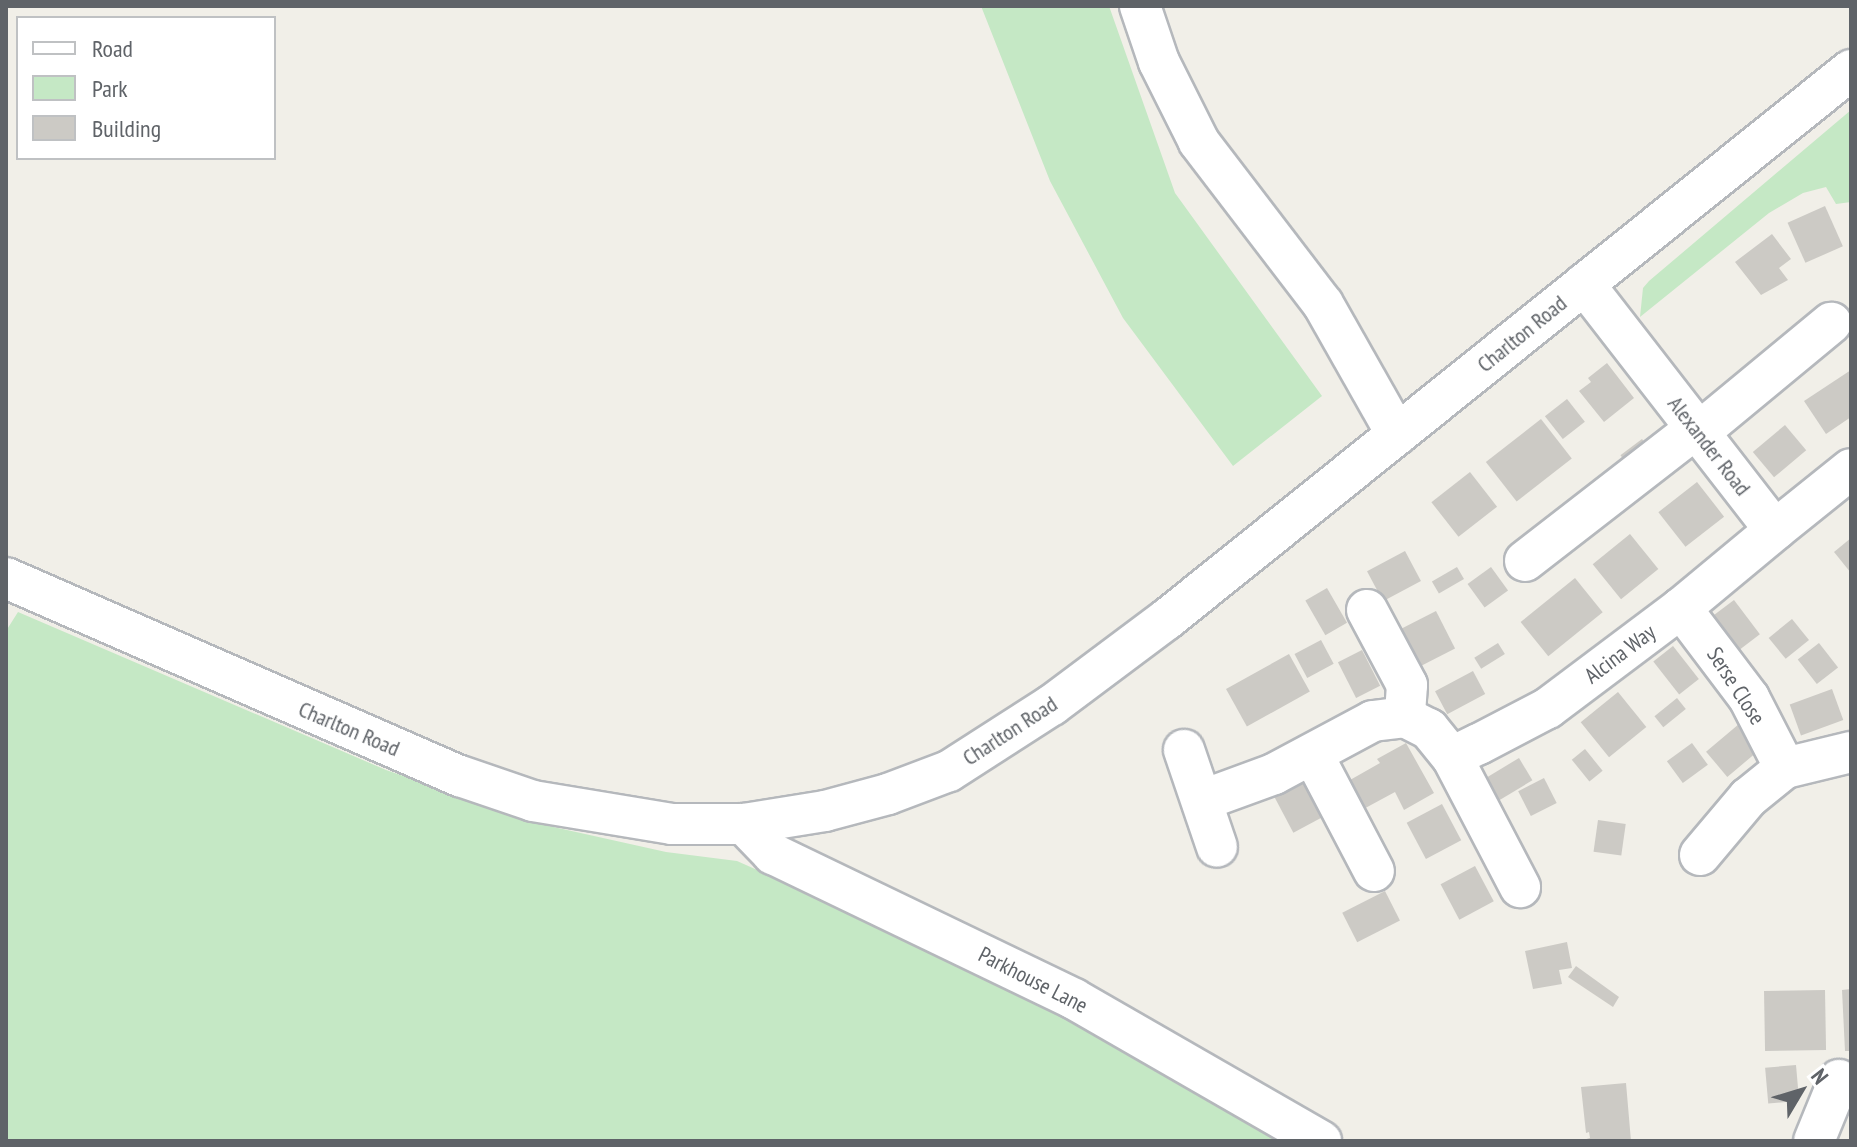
<!DOCTYPE html>
<style>
body{margin:0}
#map{position:relative;width:1857px;height:1147px;overflow:hidden;background:#f1efe8;font-family:"PT Sans Narrow",sans-serif}
div>[style]{position:absolute}
.green>*{inset:0;background:#c5e8c5}
.building>*{inset:0;background:#cccac5;transform-origin:0 0}
.roads{filter:drop-shadow(2px 0 #b5b8bc) drop-shadow(-2px 0 #b5b8bc) drop-shadow(0 2px #b5b8bc) drop-shadow(0 -2px #b5b8bc)}
.minor>*{height:40px;margin:-20px;padding:0 20px;transform-origin:20px;border-radius:20px;background:#fff}
span{translate:-50% -50%;white-space:nowrap;text-align:center;line-height:1.15;-webkit-text-stroke:6px #fff;paint-order:stroke}
.street-label{font-size:22px;color:#5f6368}
.frame{position:absolute;inset:0;border:8px solid #5f6368;pointer-events:none}
.legend{position:absolute;left:16px;top:16px;width:260px;height:144px;box-sizing:border-box;background:#fff;border:2px solid #bfc1c3;margin:0;padding:10px 14px;list-style:none;font-size:24px;color:#5f6368}
.legend li{display:flex;align-items:center;gap:16px;height:40px}
.legend b{width:40px;border:2px solid #bfc1c3}
.north{position:absolute;left:1761px;top:1051px;width:80px;height:80px;-webkit-text-stroke:6px #fff;paint-order:stroke;rotate:52deg;font-size:22px;font-weight:700;line-height:32px;text-align:center;color:#5f6368}
.north::after{content:'';display:block;margin:auto;width:28px;height:36px;background:#5f6368;clip-path:polygon(50% 0,100% 100%,50% 72%,0 100%)}
</style>
<div id="map">
<div class="green">
<i style="clip-path:polygon(981px 6px,1109px 6px,1175px 193px,1322px 396px,1233px 466px,1123px 318px,1050px 181px)"></i>
<i style="clip-path:polygon(1851px 110px,1851px 202px,1836px 204px,1826px 187px,1803px 193px,1769px 213px,1640px 317px,1643px 288px,1649px 281px)"></i>
<i style="clip-path:polygon(18px 612px,386px 770px,549px 826px,666px 852px,737px 861px,990px 973px,1292px 1141px,6px 1141px,6px 631px)"></i>
</div>
<div class="building">
<i style="left:1825px;top:206px;width:44px;height:41px;rotate:66deg"></i>
<i style="clip-path:polygon(1772px 234px,1791px 259px,1779px 268px,1788px 280px,1761px 295px,1735px 262px)"></i>
<i style="clip-path:polygon(1607px 363px,1634px 398px,1604px 422px,1579px 391px,1591px 382px,1588px 378px)"></i>
<i style="clip-path:polygon(1851px 370px,1851px 417px,1826px 434px,1804px 401px)"></i>
<i style="left:1567px;top:399px;width:29px;height:28px;rotate:52deg"></i>
<i style="left:1541px;top:419px;width:50px;height:70px;rotate:52deg"></i>
<i style="left:1785px;top:425px;width:33px;height:42px;rotate:50deg"></i>
<i style="left:1642px;top:439px;width:15px;height:27px;rotate:53deg"></i>
<i style="left:1470px;top:472px;width:44px;height:49px;rotate:52deg"></i>
<i style="left:1697px;top:482px;width:44px;height:49px;rotate:52deg"></i>
<i style="left:1630px;top:534px;width:45px;height:48px;rotate:51deg"></i>
<i style="clip-path:polygon(1851px 538px,1851px 573px,1834px 552px)"></i>
<i style="left:1405px;top:551px;width:34px;height:43px;rotate:62deg"></i>
<i style="left:1457px;top:567px;width:14px;height:29px;rotate:60deg"></i>
<i style="left:1491px;top:567px;width:29px;height:29px;rotate:54deg"></i>
<i style="left:1575px;top:578px;width:44px;height:70px;rotate:51deg"></i>
<i style="left:1327px;top:588px;width:40px;height:25px;rotate:60deg"></i>
<i style="left:1734px;top:600px;width:43px;height:30px;rotate:53deg"></i>
<i style="left:1436px;top:611px;width:42px;height:39px;rotate:63deg"></i>
<i style="left:1792px;top:619px;width:27px;height:30px;rotate:51deg"></i>
<i style="left:1321px;top:640px;width:27px;height:30px;rotate:62deg"></i>
<i style="left:1498px;top:643px;width:13px;height:28px;rotate:58deg"></i>
<i style="left:1819px;top:643px;width:31px;height:27px;rotate:52deg"></i>
<i style="left:1673px;top:646px;width:42px;height:25px;rotate:52deg"></i>
<i style="left:1362px;top:650px;width:40px;height:27px;rotate:63deg"></i>
<i style="left:1289px;top:654px;width:43px;height:72px;rotate:61deg"></i>
<i style="left:1473px;top:671px;width:26px;height:43px;rotate:62deg"></i>
<i style="left:1832px;top:689px;width:33px;height:45px;rotate:70deg"></i>
<i style="left:1618px;top:692px;width:45px;height:48px;rotate:51deg"></i>
<i style="left:1677px;top:698px;width:14px;height:29px;rotate:51deg"></i>
<i style="left:1739px;top:724px;width:33px;height:43px;rotate:50deg"></i>
<i style="clip-path:polygon(1406px 743px,1434px 793px,1404px 810px,1395px 792px,1358px 812px,1343px 784px,1380px 763px,1377px 759px)"></i>
<i style="left:1692px;top:743px;width:27px;height:31px;rotate:54deg"></i>
<i style="left:1585px;top:749px;width:28px;height:17px;rotate:51deg"></i>
<i style="left:1519px;top:758px;width:26px;height:43px;rotate:59deg"></i>
<i style="left:1544px;top:778px;width:28px;height:29px;rotate:63deg"></i>
<i style="left:1309px;top:779px;width:40px;height:39px;rotate:62deg"></i>
<i style="left:1442px;top:804px;width:41px;height:40px;rotate:62deg"></i>
<i style="left:1598px;top:820px;width:28px;height:32px;rotate:8deg"></i>
<i style="left:1475px;top:866px;width:40px;height:39px;rotate:62deg"></i>
<i style="left:1385px;top:891px;width:33px;height:48px;rotate:63deg"></i>
<i style="clip-path:polygon(1567px 942px,1572px 968px,1559px 970px,1562px 984px,1533px 989px,1525px 951px)"></i>
<i style="clip-path:polygon(1576px 966px,1619px 997px,1613px 1007px,1568px 977px)"></i>
<i style="clip-path:polygon(1851px 989px,1851px 1051px,1845px 1051px,1842px 990px)"></i>
<i style="left:1825px;top:990px;width:60px;height:61px;rotate:89deg"></i>
<i style="left:1796px;top:1065px;width:36px;height:31px;rotate:85deg"></i>
<i style="clip-path:polygon(1626px 1083px,1631px 1141px,1579px 1141px,1590px 1138px,1589px 1132px,1586px 1133px,1581px 1087px)"></i>
</div>
<div class="roads">
<div class="minor">
<i style="left:1140px;top:6px;width:59px;rotate:71.3deg"></i>
<i style="left:1159px;top:62px;width:89px;rotate:63.4deg"></i>
<i style="left:1199px;top:142px;width:204px;rotate:52.6deg"></i>
<i style="left:1323px;top:304px;width:150px;rotate:60.5deg"></i>
<i style="left:1584px;top:284px;width:311px;rotate:52.2deg"></i>
<i style="left:1775px;top:530px;width:97px;rotate:-38.8deg"></i>
<i style="left:1698px;top:433px;width:173px;rotate:-39.6deg"></i>
<i style="left:1525px;top:561px;width:215px;rotate:-37.8deg"></i>
<i style="left:6px;top:578px;width:495px;rotate:23.6deg"></i>
<i style="left:460px;top:776px;width:77px;rotate:18.9deg"></i>
<i style="left:533px;top:801px;width:141px;rotate:9.4deg"></i>
<i style="left:672px;top:824px;width:72px"></i>
<i style="left:744px;top:824px;width:82px;rotate:-9.1deg"></i>
<i style="left:825px;top:811px;width:65px;rotate:-15.1deg"></i>
<i style="left:888px;top:794px;width:65px;rotate:-20.7deg"></i>
<i style="left:949px;top:771px;width:122px;rotate:-32.7deg"></i>
<i style="left:1052px;top:705px;width:144px;rotate:-36.8deg"></i>
<i style="left:1167px;top:619px;width:877px;rotate:-38.75deg"></i>
<i style="left:1681px;top:608px;width:113px;rotate:52.9deg"></i>
<i style="left:1749px;top:698px;width:79px;rotate:62.8deg"></i>
<i style="left:1367px;top:610px;width:85px;rotate:61.9deg"></i>
<i style="left:1407px;top:685px;width:32px;rotate:94deg"></i>
<i style="left:1184px;top:750px;width:102px;rotate:71.2deg"></i>
<i style="left:1313px;top:755px;width:131px;rotate:62.3deg"></i>
<i style="left:1452px;top:757px;width:147px;rotate:62.4deg"></i>
<i style="left:1203px;top:800px;width:76px;rotate:-20.1deg"></i>
<i style="left:1274px;top:774px;width:112px;rotate:-28.2deg"></i>
<i style="left:1373px;top:721px;width:32px;rotate:-7deg"></i>
<i style="left:1405px;top:717px;width:27px;rotate:27deg"></i>
<i style="left:1429px;top:729px;width:36px;rotate:51deg"></i>
<i style="left:1452px;top:757px;width:30px;rotate:-26deg"></i>
<i style="left:1479px;top:744px;width:78px;rotate:-27.6deg"></i>
<i style="left:1548px;top:708px;width:166px;rotate:-36.9deg"></i>
<i style="left:1681px;top:608px;width:122px;rotate:-39.7deg"></i>
<i style="left:744px;top:824px;width:42px;rotate:46deg"></i>
<i style="left:773px;top:854px;width:334px;rotate:25.7deg"></i>
<i style="left:1074px;top:999px;width:285px;rotate:29.9deg"></i>
<i style="left:1700px;top:855px;width:75px;rotate:-49.9deg"></i>
<i style="left:1748px;top:798px;width:48px;rotate:-39deg"></i>
<i style="left:1785px;top:768px;width:68px;rotate:-13.6deg"></i>
<i style="left:1814px;top:1141px;width:66px;rotate:-67.7deg"></i>
</div>
</div>
<div class="street-label">
<span style="left:1522px;top:334px;rotate:-39deg">Charlton Road</span>
<span style="left:1709px;top:446px;rotate:52deg">Alexander Road</span>
<span style="left:1620px;top:654px;rotate:-37deg">Alcina Way</span>
<span style="left:1736px;top:686px;rotate:57deg">Serse Close</span>
<span style="left:349px;top:729px;rotate:23deg">Charlton Road</span>
<span style="left:1010px;top:731px;rotate:-33deg">Charlton Road</span>
<span style="left:1033px;top:980px;rotate:27deg">Parkhouse Lane</span>
</div>
<div class="frame"></div>
<ul class="legend">
<li><b style="height:10px;background:#fff"></b>Road</li>
<li><b style="height:22px;background:#c5e8c5"></b>Park</li>
<li><b style="height:22px;background:#cccac5"></b>Building</li>
</ul>
<div class="north">N</div>
</div>
